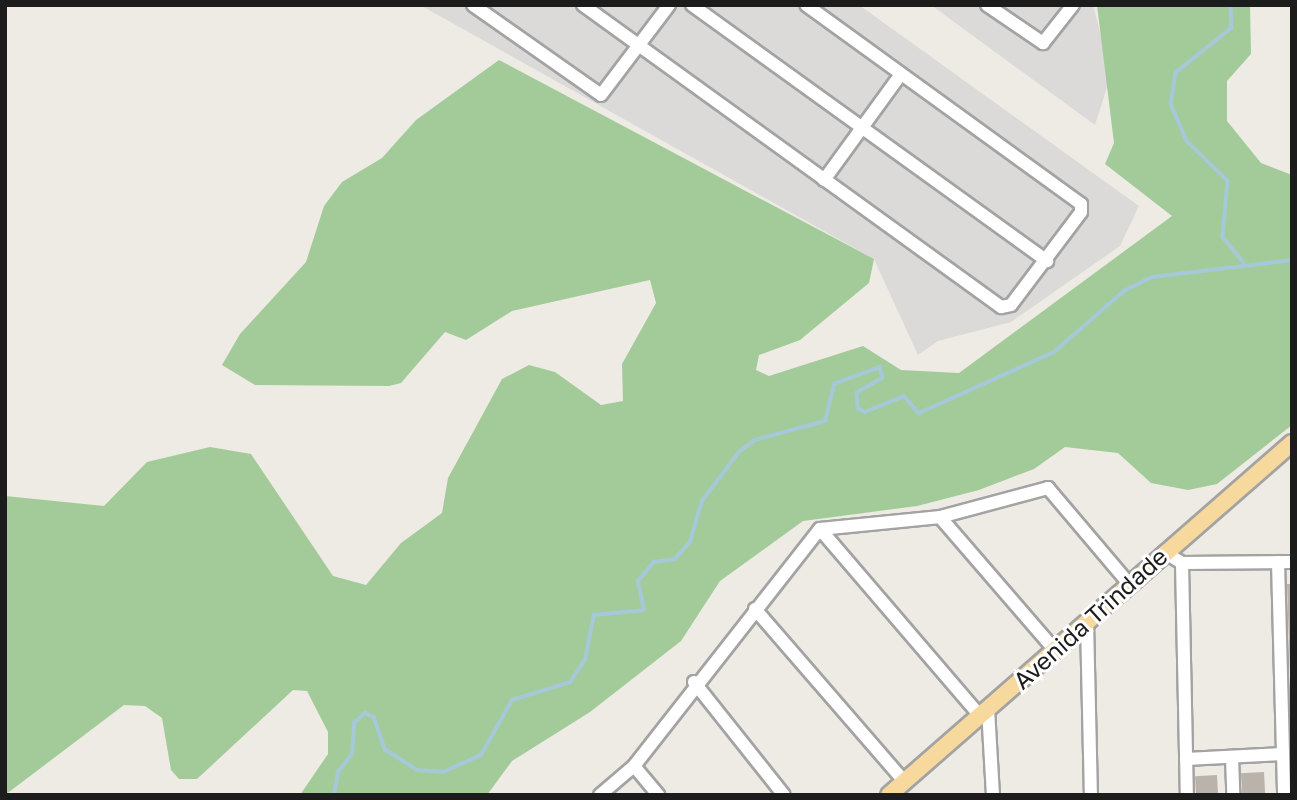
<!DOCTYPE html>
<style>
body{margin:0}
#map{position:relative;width:1297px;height:800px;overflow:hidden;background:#edebe3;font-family:"Golos Text",sans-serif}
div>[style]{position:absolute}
.residential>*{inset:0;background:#dbdad9}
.forest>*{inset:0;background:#a3cb99}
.stream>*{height:3.5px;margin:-1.75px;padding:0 1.75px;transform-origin:1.75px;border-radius:1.75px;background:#a5c9d9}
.building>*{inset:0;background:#bab3ac;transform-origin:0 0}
.roads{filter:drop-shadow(2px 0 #a3a3a3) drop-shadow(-2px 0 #a3a3a3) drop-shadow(0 2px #a3a3a3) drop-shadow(0 -2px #a3a3a3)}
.minor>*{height:12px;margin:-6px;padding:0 6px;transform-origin:6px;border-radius:6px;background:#fff}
.major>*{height:16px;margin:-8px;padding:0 8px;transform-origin:8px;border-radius:8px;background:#f7d99e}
span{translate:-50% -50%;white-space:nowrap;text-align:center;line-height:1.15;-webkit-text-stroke:6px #fff;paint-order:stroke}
.street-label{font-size:24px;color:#1c1c1c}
.frame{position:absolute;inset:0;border:7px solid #1c1c1c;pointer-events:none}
</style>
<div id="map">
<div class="residential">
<i style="clip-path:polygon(420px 5px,859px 5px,1139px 206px,1120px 246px,1011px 322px,938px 341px,918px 355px,874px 259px)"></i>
<i style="clip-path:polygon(931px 5px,1093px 5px,1111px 75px,1095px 125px)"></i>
</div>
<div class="forest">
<i style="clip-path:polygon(1097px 5px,1250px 5px,1251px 54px,1227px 81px,1227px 121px,1261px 163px,1292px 175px,1292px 425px,1217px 484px,1188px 490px,1151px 483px,1118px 453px,1065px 447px,1034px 469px,979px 490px,917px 506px,803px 521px,720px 581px,681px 641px,590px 712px,512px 761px,487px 795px,300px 795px,328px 754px,328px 732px,307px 691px,293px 690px,197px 779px,179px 779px,171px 770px,162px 718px,145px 706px,124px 705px,5px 795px,5px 496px,104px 506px,147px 462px,210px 447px,251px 454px,333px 576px,366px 585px,401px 543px,442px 513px,448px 478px,502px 379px,529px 365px,555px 372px,601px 405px,623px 401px,622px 364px,656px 303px,650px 280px,512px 311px,466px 340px,445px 332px,401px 383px,389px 386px,255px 385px,222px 365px,240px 334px,306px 262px,324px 206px,342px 182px,382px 158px,416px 120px,499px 60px,874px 259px,869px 283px,800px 340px,759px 355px,756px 370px,769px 376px,863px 346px,901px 370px,959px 373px,1172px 216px,1105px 164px,1114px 143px)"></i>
</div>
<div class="stream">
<i style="left:1231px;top:5px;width:23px;rotate:88deg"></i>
<i style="left:1232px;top:28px;width:72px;rotate:141.2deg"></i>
<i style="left:1176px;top:73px;width:31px;rotate:99deg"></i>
<i style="left:1171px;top:104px;width:40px;rotate:66.6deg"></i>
<i style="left:1187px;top:141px;width:57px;rotate:44.3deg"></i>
<i style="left:1228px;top:181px;width:56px;rotate:95.1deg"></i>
<i style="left:1223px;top:237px;width:33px;rotate:51deg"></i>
<i style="left:334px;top:795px;width:23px;rotate:-80deg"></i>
<i style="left:338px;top:772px;width:23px;rotate:-52deg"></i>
<i style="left:352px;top:754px;width:31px;rotate:-86deg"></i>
<i style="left:354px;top:723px;width:15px;rotate:-42deg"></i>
<i style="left:365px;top:713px;width:10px;rotate:24deg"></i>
<i style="left:374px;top:717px;width:34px;rotate:71deg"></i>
<i style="left:385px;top:749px;width:38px;rotate:33deg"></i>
<i style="left:417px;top:770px;width:26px;rotate:4deg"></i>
<i style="left:443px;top:772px;width:42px;rotate:-24.1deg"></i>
<i style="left:481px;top:755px;width:63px;rotate:-60.6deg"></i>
<i style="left:512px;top:700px;width:61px;rotate:-17.2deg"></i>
<i style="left:570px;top:682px;width:27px;rotate:-56deg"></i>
<i style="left:585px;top:660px;width:46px;rotate:-78.7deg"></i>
<i style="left:594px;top:615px;width:50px;rotate:-5.7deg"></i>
<i style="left:644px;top:610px;width:30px;rotate:-102deg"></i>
<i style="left:638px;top:581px;width:25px;rotate:-50deg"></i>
<i style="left:654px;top:562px;width:21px;rotate:-8deg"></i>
<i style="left:675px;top:559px;width:23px;rotate:-49deg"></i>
<i style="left:690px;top:542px;width:43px;rotate:-73.7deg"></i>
<i style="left:702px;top:501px;width:61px;rotate:-52.9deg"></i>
<i style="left:739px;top:452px;width:20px;rotate:-37deg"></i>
<i style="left:755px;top:440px;width:73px;rotate:-15.2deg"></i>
<i style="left:825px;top:421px;width:38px;rotate:-76deg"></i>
<i style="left:834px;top:384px;width:49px;rotate:-20.3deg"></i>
<i style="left:880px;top:367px;width:11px;rotate:75deg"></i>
<i style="left:883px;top:378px;width:30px;rotate:150deg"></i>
<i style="left:857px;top:393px;width:15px;rotate:86deg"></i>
<i style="left:858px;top:408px;width:8px;rotate:30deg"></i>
<i style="left:865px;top:412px;width:42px;rotate:-22.3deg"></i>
<i style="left:904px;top:396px;width:23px;rotate:49deg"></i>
<i style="left:919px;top:413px;width:148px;rotate:-24.3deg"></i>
<i style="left:1054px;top:352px;width:93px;rotate:-41.1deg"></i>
<i style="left:1124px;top:291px;width:31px;rotate:-27deg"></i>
<i style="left:1152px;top:277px;width:141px;rotate:-6.9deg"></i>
</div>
<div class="building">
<i style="clip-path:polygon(1287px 584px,1292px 584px,1292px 675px,1290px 675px)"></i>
<i style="left:1264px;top:772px;width:21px;height:23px;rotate:87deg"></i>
<i style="left:1217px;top:775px;width:20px;height:22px;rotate:87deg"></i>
</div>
<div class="roads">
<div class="minor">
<i style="left:473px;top:5px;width:156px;rotate:35.1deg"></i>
<i style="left:601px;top:95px;width:113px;rotate:-52.9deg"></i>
<i style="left:583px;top:5px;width:516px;rotate:35.85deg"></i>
<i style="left:1001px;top:307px;width:10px;rotate:-11deg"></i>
<i style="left:1011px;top:305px;width:116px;rotate:-53deg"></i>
<i style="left:1081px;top:212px;width:8px;rotate:-90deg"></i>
<i style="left:1081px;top:204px;width:339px;rotate:-144.1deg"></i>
<i style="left:692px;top:5px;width:438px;rotate:35.8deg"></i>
<i style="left:987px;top:5px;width:68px;rotate:34.2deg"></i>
<i style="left:1043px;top:43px;width:48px;rotate:-51.7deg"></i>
<i style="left:824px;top:180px;width:131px;rotate:-54deg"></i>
<i style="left:940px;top:517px;width:176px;rotate:49.2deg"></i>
<i style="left:820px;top:529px;width:246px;rotate:49.4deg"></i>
<i style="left:1164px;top:552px;width:21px;rotate:31deg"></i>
<i style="left:1182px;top:563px;width:110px;rotate:-0.5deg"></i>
<i style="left:1278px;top:562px;width:233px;rotate:88.5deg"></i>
<i style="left:1182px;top:563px;width:232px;rotate:88.8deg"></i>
<i style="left:755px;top:609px;width:228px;rotate:49.1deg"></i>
<i style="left:1087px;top:622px;width:173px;rotate:88.7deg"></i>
<i style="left:694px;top:682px;width:144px;rotate:51.5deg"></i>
<i style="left:988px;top:709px;width:86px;rotate:86.7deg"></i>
<i style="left:1232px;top:757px;width:38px;rotate:88deg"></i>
<i style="left:1186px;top:759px;width:97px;rotate:-3deg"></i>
<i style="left:634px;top:766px;width:38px;rotate:50deg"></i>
<i style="left:600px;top:795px;width:45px;rotate:-40.5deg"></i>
<i style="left:634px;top:766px;width:301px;rotate:-51.9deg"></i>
<i style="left:820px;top:529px;width:121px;rotate:-5.7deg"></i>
<i style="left:940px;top:517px;width:112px;rotate:-15deg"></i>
<i style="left:1048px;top:488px;width:126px;rotate:49.8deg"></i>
</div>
<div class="major">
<i style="left:889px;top:795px;width:535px;rotate:-41.14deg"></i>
</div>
</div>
<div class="street-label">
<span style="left:1090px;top:618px;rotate:-42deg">Avenida Trindade</span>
</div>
<div class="frame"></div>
</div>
